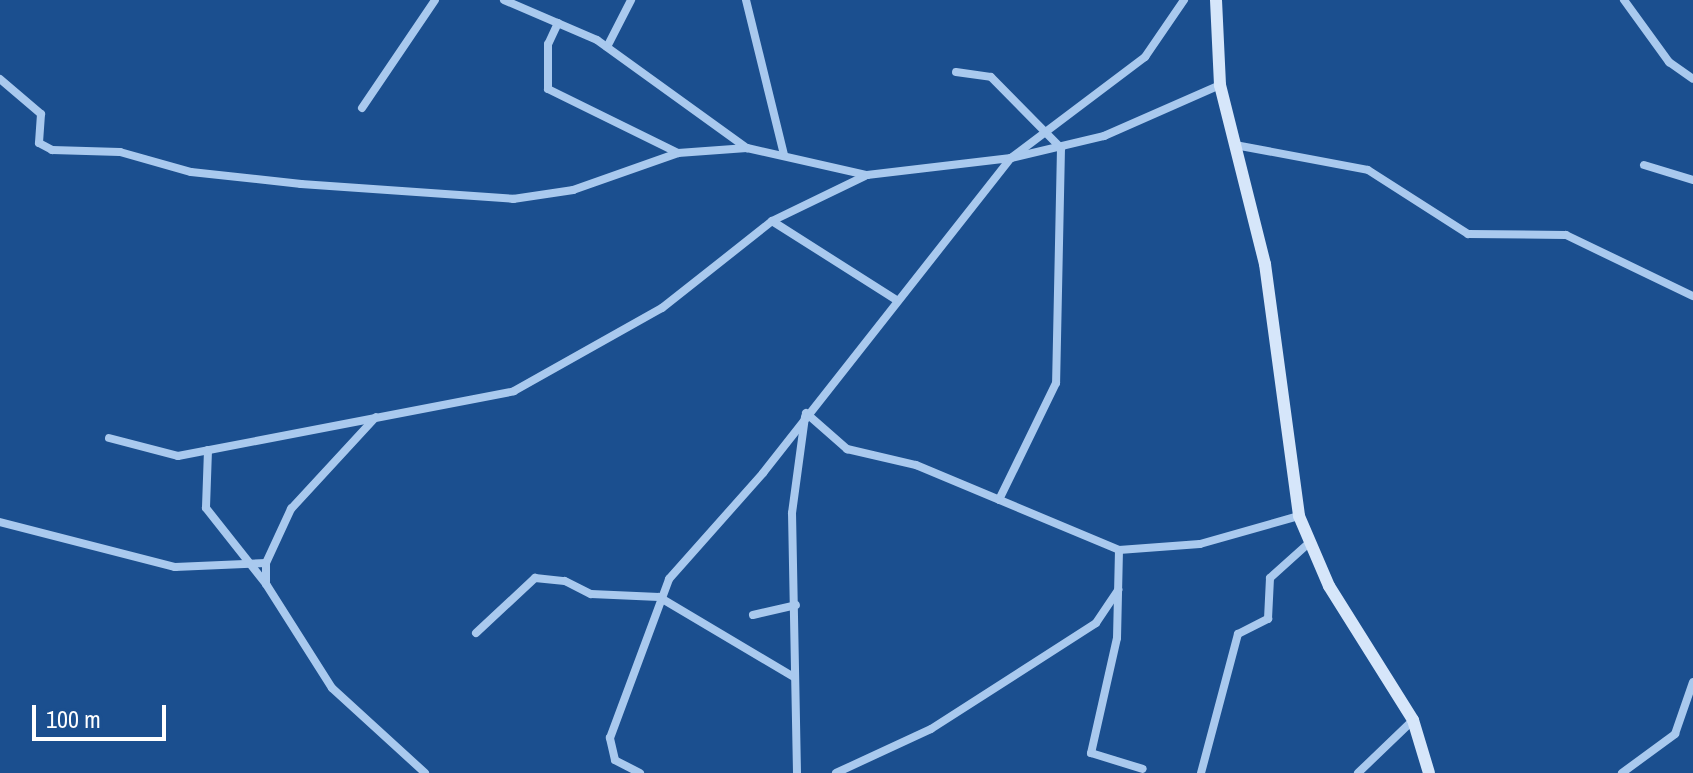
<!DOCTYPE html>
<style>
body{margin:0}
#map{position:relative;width:1693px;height:773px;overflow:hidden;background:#1b4f8f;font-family:"Archivo Narrow",sans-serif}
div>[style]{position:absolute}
.street>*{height:8px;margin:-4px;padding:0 4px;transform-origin:4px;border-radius:4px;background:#a9c9ee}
.secondary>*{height:12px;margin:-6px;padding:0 6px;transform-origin:6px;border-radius:6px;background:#d6e6fa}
span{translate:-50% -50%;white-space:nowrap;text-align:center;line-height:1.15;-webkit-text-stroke:8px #1b4f8f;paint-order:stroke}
.scale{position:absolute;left:32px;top:705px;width:134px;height:36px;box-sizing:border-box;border:4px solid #fff;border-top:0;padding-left:10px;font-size:24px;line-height:28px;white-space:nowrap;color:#fff;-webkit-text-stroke:6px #1b4f8f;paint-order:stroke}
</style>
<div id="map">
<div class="street">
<i style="left:504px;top:0;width:101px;rotate:23.3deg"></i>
<i style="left:597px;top:40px;width:185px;rotate:35.8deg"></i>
<i style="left:746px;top:0;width:160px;rotate:76.2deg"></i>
<i style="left:1624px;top:0;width:77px;rotate:54deg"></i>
<i style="left:1669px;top:62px;width:29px;rotate:35deg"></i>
<i style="left:558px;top:23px;width:23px;rotate:115deg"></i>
<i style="left:548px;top:44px;width:45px;rotate:90deg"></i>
<i style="left:548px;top:89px;width:145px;rotate:26.2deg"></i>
<i style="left:607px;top:47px;width:53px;rotate:-62.9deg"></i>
<i style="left:956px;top:72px;width:35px;rotate:8deg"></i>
<i style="left:991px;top:77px;width:100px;rotate:45.4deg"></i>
<i style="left:1061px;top:148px;width:235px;rotate:91.2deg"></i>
<i style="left:1056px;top:383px;width:130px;rotate:116deg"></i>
<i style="left:0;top:79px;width:54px;rotate:40.5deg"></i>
<i style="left:41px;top:114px;width:29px;rotate:94deg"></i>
<i style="left:39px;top:143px;width:15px;rotate:28deg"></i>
<i style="left:52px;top:150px;width:68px;rotate:1.7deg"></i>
<i style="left:120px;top:152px;width:74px;rotate:15.7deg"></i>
<i style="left:191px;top:172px;width:111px;rotate:6.2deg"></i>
<i style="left:301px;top:184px;width:213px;rotate:4deg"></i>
<i style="left:513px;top:199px;width:61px;rotate:-8.5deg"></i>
<i style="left:573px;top:190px;width:111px;rotate:-19.4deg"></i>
<i style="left:678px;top:153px;width:69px;rotate:-4.1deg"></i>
<i style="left:747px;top:148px;width:123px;rotate:12.7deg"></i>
<i style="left:867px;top:175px;width:145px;rotate:-6.7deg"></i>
<i style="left:1011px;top:158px;width:96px;rotate:-13.3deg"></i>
<i style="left:1104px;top:136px;width:127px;rotate:-23.7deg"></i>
<i style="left:362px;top:108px;width:130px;rotate:-55.9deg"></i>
<i style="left:1235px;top:145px;width:135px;rotate:10.6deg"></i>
<i style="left:1368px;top:170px;width:119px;rotate:32.6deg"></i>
<i style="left:1468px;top:234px;width:98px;rotate:0.6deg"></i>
<i style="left:1566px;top:235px;width:141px;rotate:25.7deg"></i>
<i style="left:1644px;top:165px;width:51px;rotate:17deg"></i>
<i style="left:772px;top:221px;width:149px;rotate:32.4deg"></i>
<i style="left:806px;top:413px;width:55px;rotate:41.3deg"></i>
<i style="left:847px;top:449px;width:71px;rotate:13.1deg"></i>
<i style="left:916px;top:465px;width:220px;rotate:22.7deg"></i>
<i style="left:1119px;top:550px;width:81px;rotate:-4.2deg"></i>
<i style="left:1200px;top:544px;width:103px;rotate:-15.8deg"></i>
<i style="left:109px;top:438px;width:71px;rotate:14.6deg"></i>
<i style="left:178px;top:456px;width:342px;rotate:-10.9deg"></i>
<i style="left:514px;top:391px;width:170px;rotate:-29.3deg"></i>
<i style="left:662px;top:308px;width:140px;rotate:-38.3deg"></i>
<i style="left:772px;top:221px;width:103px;rotate:-25.8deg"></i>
<i style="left:208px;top:450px;width:58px;rotate:92deg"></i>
<i style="left:206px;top:508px;width:97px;rotate:51.7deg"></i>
<i style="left:266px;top:584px;width:123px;rotate:57.6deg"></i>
<i style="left:332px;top:688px;width:126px;rotate:42.4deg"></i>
<i style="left:0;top:522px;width:181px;rotate:14.4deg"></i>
<i style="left:175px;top:567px;width:91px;rotate:-2.5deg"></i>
<i style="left:1119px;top:550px;width:88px;rotate:91.3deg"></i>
<i style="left:1117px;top:638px;width:118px;rotate:102.7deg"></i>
<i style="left:1091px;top:753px;width:54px;rotate:17.1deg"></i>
<i style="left:266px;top:584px;width:21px;rotate:-90deg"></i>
<i style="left:266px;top:563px;width:60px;rotate:-65.2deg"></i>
<i style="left:291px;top:509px;width:125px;rotate:-47.3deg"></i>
<i style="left:753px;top:615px;width:44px;rotate:-13.1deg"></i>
<i style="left:476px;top:633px;width:81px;rotate:-43deg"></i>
<i style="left:535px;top:578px;width:30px;rotate:6deg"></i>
<i style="left:565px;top:581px;width:29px;rotate:27deg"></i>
<i style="left:591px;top:594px;width:68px;rotate:2.5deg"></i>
<i style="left:659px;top:597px;width:157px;rotate:30.7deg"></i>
<i style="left:640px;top:773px;width:28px;rotate:-153deg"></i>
<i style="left:615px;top:760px;width:23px;rotate:-103deg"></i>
<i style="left:610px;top:738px;width:170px;rotate:-69.6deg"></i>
<i style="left:669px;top:579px;width:142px;rotate:-48.4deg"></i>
<i style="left:763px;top:473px;width:401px;rotate:-51.8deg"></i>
<i style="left:1011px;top:158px;width:168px;rotate:-37deg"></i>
<i style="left:1145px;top:57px;width:69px;rotate:-55.6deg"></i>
<i style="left:797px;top:773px;width:260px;rotate:-91.1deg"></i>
<i style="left:792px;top:513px;width:97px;rotate:-82.3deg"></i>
<i style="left:836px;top:773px;width:105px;rotate:-24.9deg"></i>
<i style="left:931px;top:729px;width:196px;rotate:-32.7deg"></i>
<i style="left:1096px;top:623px;width:40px;rotate:-56deg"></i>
<i style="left:1201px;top:773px;width:144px;rotate:-75.1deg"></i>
<i style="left:1238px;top:634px;width:34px;rotate:-27deg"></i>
<i style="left:1268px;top:619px;width:41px;rotate:-87.2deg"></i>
<i style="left:1270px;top:578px;width:54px;rotate:-42deg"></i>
<i style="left:1358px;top:773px;width:76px;rotate:-43.9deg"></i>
<i style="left:1622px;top:773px;width:66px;rotate:-36.3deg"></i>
<i style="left:1675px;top:734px;width:55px;rotate:-70.9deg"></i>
</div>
<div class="secondary">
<i style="left:1216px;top:0;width:85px;rotate:87.3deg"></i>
<i style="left:1220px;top:85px;width:185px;rotate:75.9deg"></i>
<i style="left:1265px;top:264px;width:254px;rotate:82.3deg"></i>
<i style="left:1299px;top:516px;width:76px;rotate:66.8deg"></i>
<i style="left:1329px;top:586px;width:158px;rotate:57.9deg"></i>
<i style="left:1413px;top:720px;width:55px;rotate:73.2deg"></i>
</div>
<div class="scale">100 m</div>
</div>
